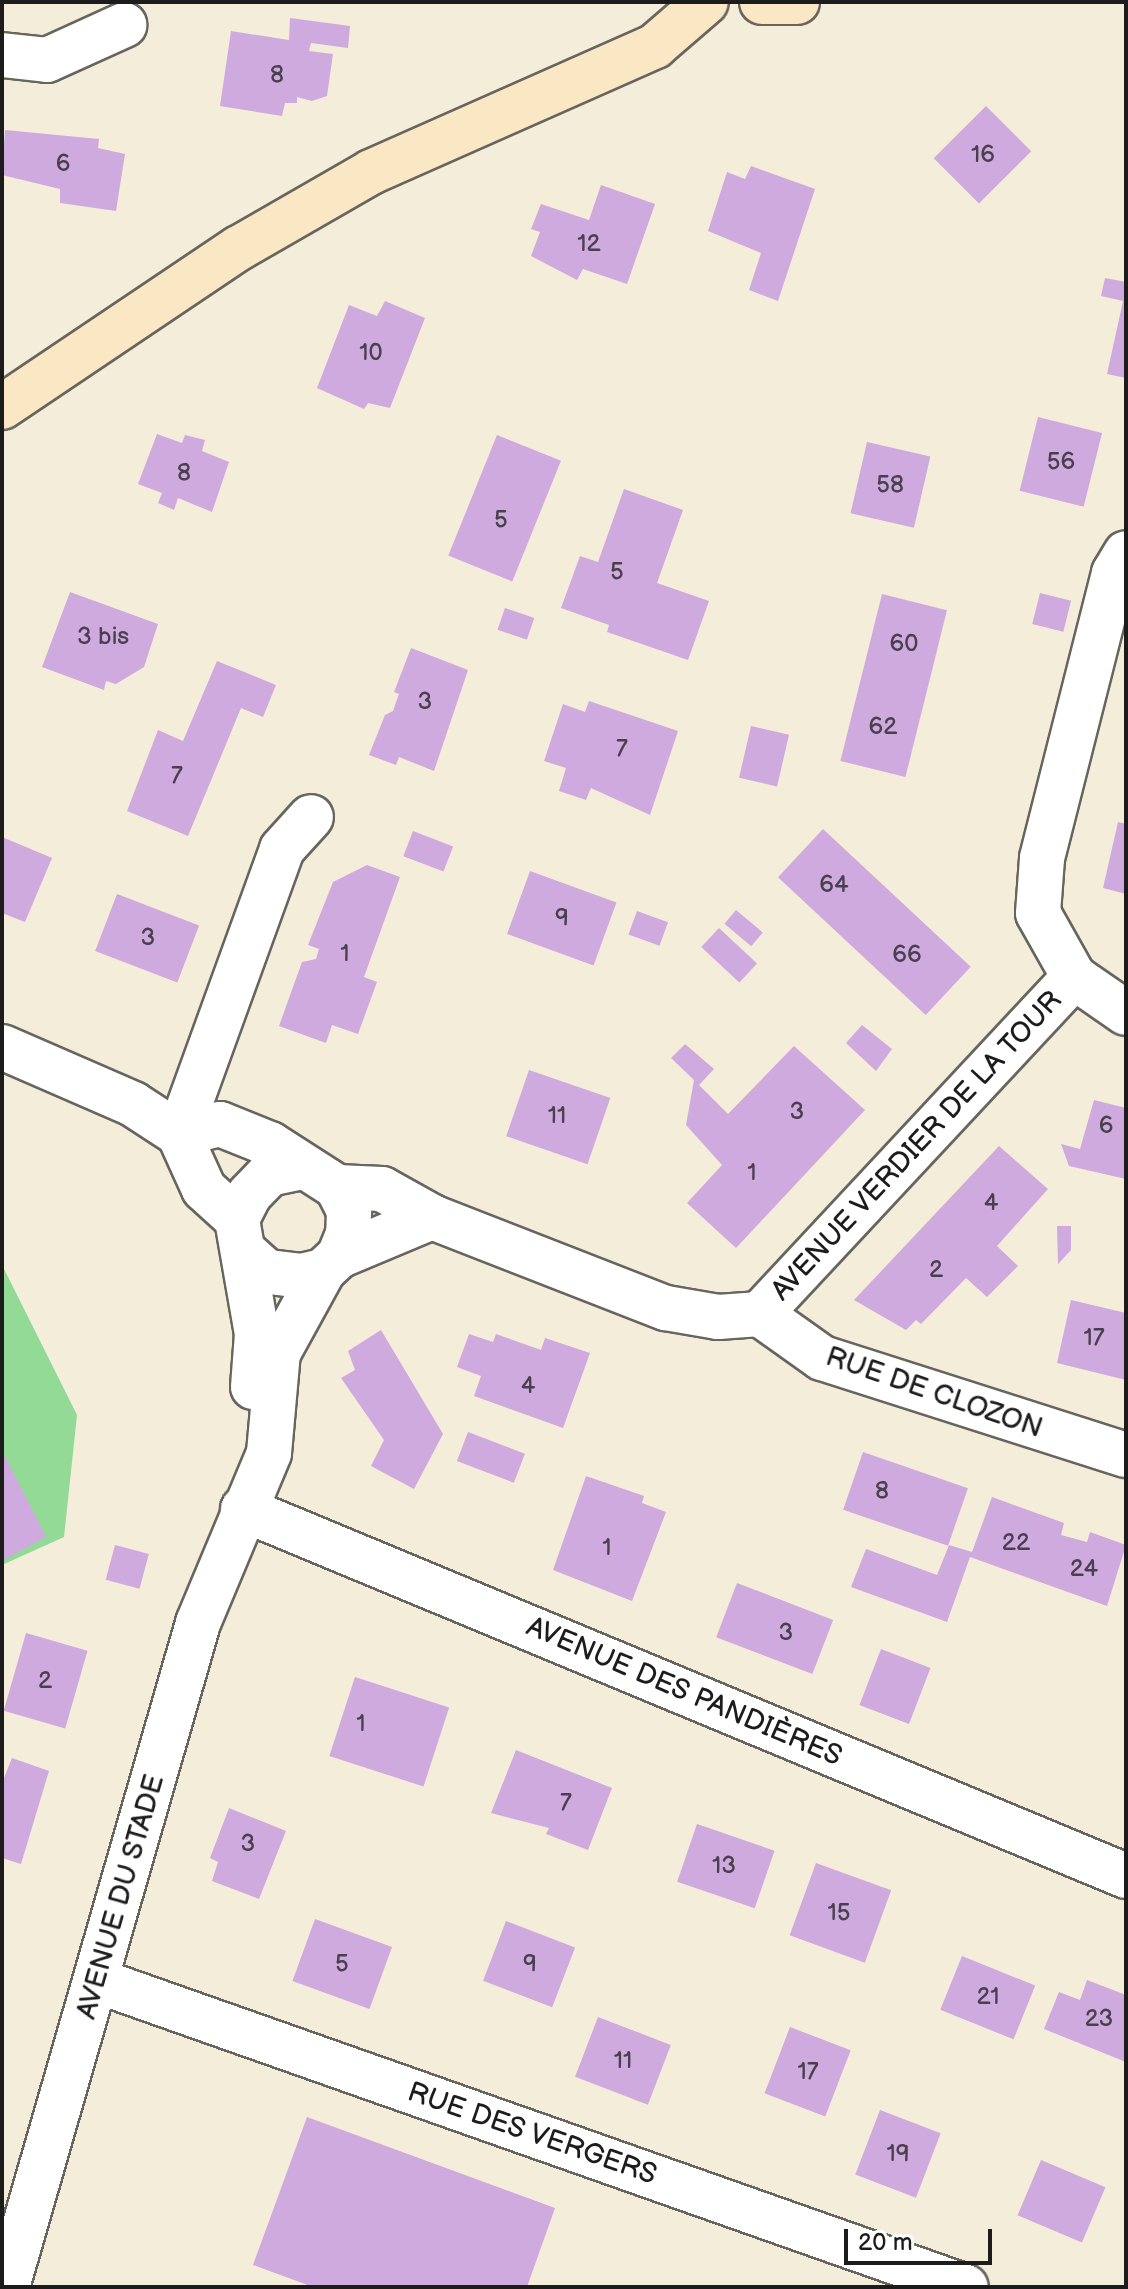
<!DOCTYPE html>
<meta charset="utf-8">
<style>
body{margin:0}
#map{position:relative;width:1128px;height:2289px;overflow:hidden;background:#f3edda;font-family:"Balsamiq Sans",sans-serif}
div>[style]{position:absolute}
.green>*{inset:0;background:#92da95}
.building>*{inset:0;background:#cfaadf;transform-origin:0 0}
.roads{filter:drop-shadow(2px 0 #67655e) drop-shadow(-2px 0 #67655e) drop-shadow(0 2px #67655e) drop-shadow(0 -2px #67655e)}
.street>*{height:44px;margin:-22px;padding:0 22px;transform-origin:22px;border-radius:22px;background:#fff}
.secondary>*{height:44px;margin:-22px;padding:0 22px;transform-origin:22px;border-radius:22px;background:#fae7c3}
span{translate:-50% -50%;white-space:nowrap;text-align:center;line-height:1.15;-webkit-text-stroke:6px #fff;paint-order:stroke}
.number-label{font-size:24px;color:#49404d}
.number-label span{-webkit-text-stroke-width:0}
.street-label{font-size:28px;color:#1c1c1c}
.frame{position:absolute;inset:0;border:4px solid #1c1c1c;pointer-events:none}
.scale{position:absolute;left:844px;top:2229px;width:148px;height:36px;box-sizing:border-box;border:4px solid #1c1c1c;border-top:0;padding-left:10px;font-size:24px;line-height:28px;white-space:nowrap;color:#1c1c1c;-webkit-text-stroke:6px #fff;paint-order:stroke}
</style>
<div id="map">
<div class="green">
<i style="clip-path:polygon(2px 1265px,77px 1415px,64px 1537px,2px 1565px)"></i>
</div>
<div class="building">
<i style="clip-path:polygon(290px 18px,350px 26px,348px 48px,311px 43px,309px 51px,333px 54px,327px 96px,312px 101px,297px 97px,297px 103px,285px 103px,282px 116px,220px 106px,231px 31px,289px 40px)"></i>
<i style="left:986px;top:106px;width:64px;height:74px;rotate:45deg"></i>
<i style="clip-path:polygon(5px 130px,99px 139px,98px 148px,125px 154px,116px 211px,60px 203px,60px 189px,2px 175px)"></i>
<i style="clip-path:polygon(751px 166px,815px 189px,778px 301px,749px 290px,761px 253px,708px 231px,727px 172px,745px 179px)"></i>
<i style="clip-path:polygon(601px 185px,655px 204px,627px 284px,583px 269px,577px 280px,531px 256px,540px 232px,531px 229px,541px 204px,589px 220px)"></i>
<i style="clip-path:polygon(1105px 278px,1126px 282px,1126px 378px,1107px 374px,1123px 301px,1101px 296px)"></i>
<i style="clip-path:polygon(385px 301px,425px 318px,390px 408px,368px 403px,364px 409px,317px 388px,349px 305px,377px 316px)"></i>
<i style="left:1038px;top:417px;width:66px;height:76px;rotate:14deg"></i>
<i style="clip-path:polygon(157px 434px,182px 443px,185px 435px,205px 440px,202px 451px,229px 462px,212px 512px,178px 498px,174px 510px,158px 503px,162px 493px,138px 484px)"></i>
<i style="left:497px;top:435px;width:69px;height:130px;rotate:22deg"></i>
<i style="left:867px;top:442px;width:65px;height:73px;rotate:13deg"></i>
<i style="clip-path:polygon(624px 489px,683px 510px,657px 583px,709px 601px,688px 660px,607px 632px,609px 625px,561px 608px,580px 556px,598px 562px)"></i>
<i style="clip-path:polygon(70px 592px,158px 624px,144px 667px,116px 684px,106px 681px,104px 690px,42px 667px)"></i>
<i style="left:1040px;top:593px;width:32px;height:32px;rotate:14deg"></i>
<i style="left:882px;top:594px;width:67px;height:172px;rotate:14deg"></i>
<i style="left:505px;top:608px;width:31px;height:23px;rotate:19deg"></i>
<i style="clip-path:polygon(411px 648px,468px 670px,434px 771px,399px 757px,396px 765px,369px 755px,385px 715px,393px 711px,399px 694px,394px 692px)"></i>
<i style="clip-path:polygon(217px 661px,276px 685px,263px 717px,241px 708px,188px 836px,127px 811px,158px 730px,183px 741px)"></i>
<i style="clip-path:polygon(589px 701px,678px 731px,650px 815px,591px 788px,586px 800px,559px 791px,566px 768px,544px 761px,563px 704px,585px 712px)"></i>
<i style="left:751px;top:726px;width:39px;height:53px;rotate:13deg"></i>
<i style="clip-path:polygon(1118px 822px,1126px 824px,1126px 894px,1103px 888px)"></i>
<i style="left:823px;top:829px;width:202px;height:66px;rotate:43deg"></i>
<i style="left:413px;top:831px;width:43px;height:27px;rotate:21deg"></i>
<i style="clip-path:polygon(2px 837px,52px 858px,25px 922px,2px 913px)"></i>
<i style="clip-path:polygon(367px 865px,400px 877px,364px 977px,377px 982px,358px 1034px,332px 1025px,326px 1043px,279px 1026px,302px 962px,316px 959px,319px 949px,308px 945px,333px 882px)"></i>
<i style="left:530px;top:871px;width:92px;height:67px;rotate:20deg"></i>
<i style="left:117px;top:894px;width:88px;height:61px;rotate:21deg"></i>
<i style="left:736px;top:910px;width:35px;height:18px;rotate:40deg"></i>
<i style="left:637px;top:911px;width:33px;height:25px;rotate:20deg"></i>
<i style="left:719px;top:928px;width:52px;height:26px;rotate:43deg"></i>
<i style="clip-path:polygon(862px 1025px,892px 1049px,876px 1071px,846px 1043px)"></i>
<i style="clip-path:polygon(685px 1044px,714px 1069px,699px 1085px,728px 1114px,794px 1046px,865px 1110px,736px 1248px,687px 1203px,722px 1165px,686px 1125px,694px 1080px,671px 1058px)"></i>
<i style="left:529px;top:1070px;width:86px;height:70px;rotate:19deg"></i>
<i style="clip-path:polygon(1094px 1100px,1126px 1108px,1126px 1179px,1069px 1166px,1061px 1144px,1080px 1149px)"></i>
<i style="clip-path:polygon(999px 1146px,1048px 1189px,997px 1246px,1018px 1266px,987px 1297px,966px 1278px,921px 1324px,916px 1320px,906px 1330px,854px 1300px)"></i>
<i style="clip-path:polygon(1057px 1226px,1071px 1226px,1071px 1250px,1058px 1264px)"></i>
<i style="clip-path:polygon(1071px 1300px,1126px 1313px,1126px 1380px,1057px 1363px)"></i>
<i style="clip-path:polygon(381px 1330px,443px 1434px,414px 1489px,371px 1466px,384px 1440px,341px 1378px,355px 1370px,348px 1351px)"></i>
<i style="clip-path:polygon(469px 1334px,493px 1342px,496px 1334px,541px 1350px,545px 1338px,590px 1353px,563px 1428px,474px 1396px,481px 1376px,457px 1367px)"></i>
<i style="left:468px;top:1432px;width:61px;height:31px;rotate:21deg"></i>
<i style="clip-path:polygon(2px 1450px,46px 1537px,2px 1561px)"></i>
<i style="left:863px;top:1452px;width:111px;height:61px;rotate:19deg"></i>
<i style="clip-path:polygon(586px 1476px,644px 1496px,642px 1503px,666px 1512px,632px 1601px,553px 1570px)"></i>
<i style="clip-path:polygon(992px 1497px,1064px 1523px,1061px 1535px,1087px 1542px,1090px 1532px,1126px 1545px,1107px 1606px,970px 1557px,947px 1622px,851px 1587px,866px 1549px,937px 1575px,949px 1545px,972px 1552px)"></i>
<i style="left:115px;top:1545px;width:35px;height:36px;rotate:15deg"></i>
<i style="left:737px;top:1583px;width:103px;height:58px;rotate:21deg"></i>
<i style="left:26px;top:1633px;width:64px;height:81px;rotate:16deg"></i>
<i style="left:881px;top:1649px;width:53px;height:60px;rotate:21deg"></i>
<i style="left:355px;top:1677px;width:99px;height:83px;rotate:18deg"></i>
<i style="clip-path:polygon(516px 1750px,612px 1788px,588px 1850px,546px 1834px,549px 1828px,491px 1813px)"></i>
<i style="clip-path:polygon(12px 1758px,49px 1771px,21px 1864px,2px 1858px,2px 1783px)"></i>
<i style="clip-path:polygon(229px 1808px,286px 1831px,259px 1899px,212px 1881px,218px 1862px,210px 1858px)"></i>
<i style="left:697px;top:1824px;width:82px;height:61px;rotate:19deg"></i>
<i style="left:816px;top:1863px;width:80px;height:77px;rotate:20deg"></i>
<i style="left:315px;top:1919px;width:82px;height:66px;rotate:20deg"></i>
<i style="left:506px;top:1921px;width:74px;height:64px;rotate:21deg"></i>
<i style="left:962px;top:1956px;width:79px;height:58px;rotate:22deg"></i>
<i style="clip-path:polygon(1087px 1980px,1126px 1995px,1126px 2062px,1044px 2029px,1059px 1992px,1080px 2000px)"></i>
<i style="left:598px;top:2017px;width:78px;height:64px;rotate:21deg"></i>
<i style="left:790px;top:2027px;width:65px;height:71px;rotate:21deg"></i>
<i style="left:880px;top:2110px;width:65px;height:69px;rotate:21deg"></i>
<i style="clip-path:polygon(307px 2117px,555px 2208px,527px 2287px,313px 2287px,253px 2265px)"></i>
<i style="left:1041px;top:2160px;width:70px;height:60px;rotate:23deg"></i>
</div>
<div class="roads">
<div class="street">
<i style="left:2px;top:55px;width:45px;rotate:6.3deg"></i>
<i style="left:47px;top:60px;width:85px;rotate:-24.4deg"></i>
<i style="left:1074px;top:977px;width:63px;rotate:34.7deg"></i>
<i style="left:2px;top:1047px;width:143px;rotate:23.5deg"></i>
<i style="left:133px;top:1104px;width:55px;rotate:33.1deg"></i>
<i style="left:179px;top:1134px;width:60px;rotate:65.6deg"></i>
<i style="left:204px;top:1189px;width:45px;rotate:42.3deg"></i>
<i style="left:179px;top:1134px;width:42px;rotate:-13.7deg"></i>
<i style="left:220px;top:1124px;width:54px;rotate:21.8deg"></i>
<i style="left:270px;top:1144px;width:80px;rotate:32.7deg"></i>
<i style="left:337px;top:1187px;width:27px;rotate:63deg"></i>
<i style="left:349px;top:1211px;width:23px;rotate:92deg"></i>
<i style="left:348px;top:1234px;width:24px;rotate:112deg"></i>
<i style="left:339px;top:1256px;width:22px;rotate:137deg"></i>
<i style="left:323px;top:1271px;width:22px;rotate:167deg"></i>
<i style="left:302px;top:1276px;width:35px;rotate:-173deg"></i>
<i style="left:267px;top:1272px;width:31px;rotate:-138deg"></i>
<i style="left:179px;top:1134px;width:303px;rotate:-70.1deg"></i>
<i style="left:282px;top:849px;width:43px;rotate:-47.8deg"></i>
<i style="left:337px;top:1187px;width:45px;rotate:2.5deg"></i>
<i style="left:382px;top:1189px;width:57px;rotate:29.2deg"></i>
<i style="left:432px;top:1217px;width:251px;rotate:21.3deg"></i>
<i style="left:666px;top:1308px;width:53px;rotate:9.8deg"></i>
<i style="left:718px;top:1317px;width:42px;rotate:-4.1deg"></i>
<i style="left:760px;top:1314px;width:76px;rotate:35.4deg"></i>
<i style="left:822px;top:1358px;width:319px;rotate:17.7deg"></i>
<i style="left:339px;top:1256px;width:101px;rotate:-22.8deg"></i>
<i style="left:760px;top:1314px;width:461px;rotate:-47deg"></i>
<i style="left:1074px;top:977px;width:73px;rotate:-119.4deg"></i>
<i style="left:1038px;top:913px;width:55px;rotate:-85.8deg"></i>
<i style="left:1042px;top:858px;width:294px;rotate:-75.8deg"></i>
<i style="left:1114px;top:573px;width:23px;rotate:-59deg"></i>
<i style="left:253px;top:1387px;width:53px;rotate:-85.7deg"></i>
<i style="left:257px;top:1334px;width:117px;rotate:-99.9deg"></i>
<i style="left:237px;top:1219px;width:27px;rotate:-63deg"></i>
<i style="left:249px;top:1195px;width:29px;rotate:-46deg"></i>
<i style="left:269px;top:1174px;width:34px;rotate:-12deg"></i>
<i style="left:243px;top:1509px;width:956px;rotate:22.57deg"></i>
<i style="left:98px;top:1981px;width:920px;rotate:19.42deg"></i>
<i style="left:7px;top:2287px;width:691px;rotate:-73.95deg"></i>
<i style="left:198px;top:1623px;width:184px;rotate:-67.3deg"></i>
<i style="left:269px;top:1453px;width:100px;rotate:-84.9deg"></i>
<i style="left:278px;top:1353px;width:94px;rotate:-61.2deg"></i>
</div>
<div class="secondary">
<i style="left:762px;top:2px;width:35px"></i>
<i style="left:2px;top:407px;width:285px;rotate:-33.9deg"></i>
<i style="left:239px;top:248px;width:152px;rotate:-29.9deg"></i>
<i style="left:371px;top:172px;width:311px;rotate:-23.9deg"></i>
<i style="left:655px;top:46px;width:67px;rotate:-40.8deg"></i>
</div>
</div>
<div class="number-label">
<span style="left:277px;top:75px">8</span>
<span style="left:983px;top:155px">16</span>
<span style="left:63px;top:164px">6</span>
<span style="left:589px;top:244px">12</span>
<span style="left:371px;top:353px">10</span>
<span style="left:1061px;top:462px">56</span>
<span style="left:184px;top:473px">8</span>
<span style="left:890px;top:485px">58</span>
<span style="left:501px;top:520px">5</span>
<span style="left:617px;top:572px">5</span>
<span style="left:103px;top:637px">3 bis</span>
<span style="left:904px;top:644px">60</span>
<span style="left:425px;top:702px">3</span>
<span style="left:883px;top:727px">62</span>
<span style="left:622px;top:749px">7</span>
<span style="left:177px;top:776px">7</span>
<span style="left:834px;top:885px">64</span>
<span style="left:562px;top:918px">9</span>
<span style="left:148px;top:938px">3</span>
<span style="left:345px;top:954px">1</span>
<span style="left:907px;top:955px">66</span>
<span style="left:797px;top:1112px">3</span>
<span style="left:557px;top:1116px">11</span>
<span style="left:1106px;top:1126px">6</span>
<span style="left:752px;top:1173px">1</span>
<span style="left:991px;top:1203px">4</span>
<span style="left:936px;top:1270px">2</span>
<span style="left:1094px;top:1338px">17</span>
<span style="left:528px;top:1386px">4</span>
<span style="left:882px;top:1491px">8</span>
<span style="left:1016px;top:1543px">22</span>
<span style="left:607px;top:1548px">1</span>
<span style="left:1084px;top:1569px">24</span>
<span style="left:786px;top:1633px">3</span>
<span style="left:45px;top:1681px">2</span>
<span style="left:361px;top:1724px">1</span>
<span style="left:566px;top:1803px">7</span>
<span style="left:248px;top:1844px">3</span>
<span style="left:724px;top:1866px">13</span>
<span style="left:839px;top:1913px">15</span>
<span style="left:342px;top:1964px">5</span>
<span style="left:530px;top:1964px">9</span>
<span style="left:988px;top:1997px">21</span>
<span style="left:1099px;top:2019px">23</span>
<span style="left:623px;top:2061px">11</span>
<span style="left:808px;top:2072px">17</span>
<span style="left:898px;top:2154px">19</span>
</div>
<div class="street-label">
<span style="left:917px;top:1146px;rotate:-47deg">AVENUE VERDIER DE LA TOUR</span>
<span style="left:934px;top:1393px;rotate:19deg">RUE DE CLOZON</span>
<span style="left:684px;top:1692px;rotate:23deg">AVENUE DES PANDIÈRES</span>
<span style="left:121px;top:1897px;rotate:-74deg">AVENUE DU STADE</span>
<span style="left:532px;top:2134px;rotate:19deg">RUE DES VERGERS</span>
</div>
<div class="frame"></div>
<div class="scale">20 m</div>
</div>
